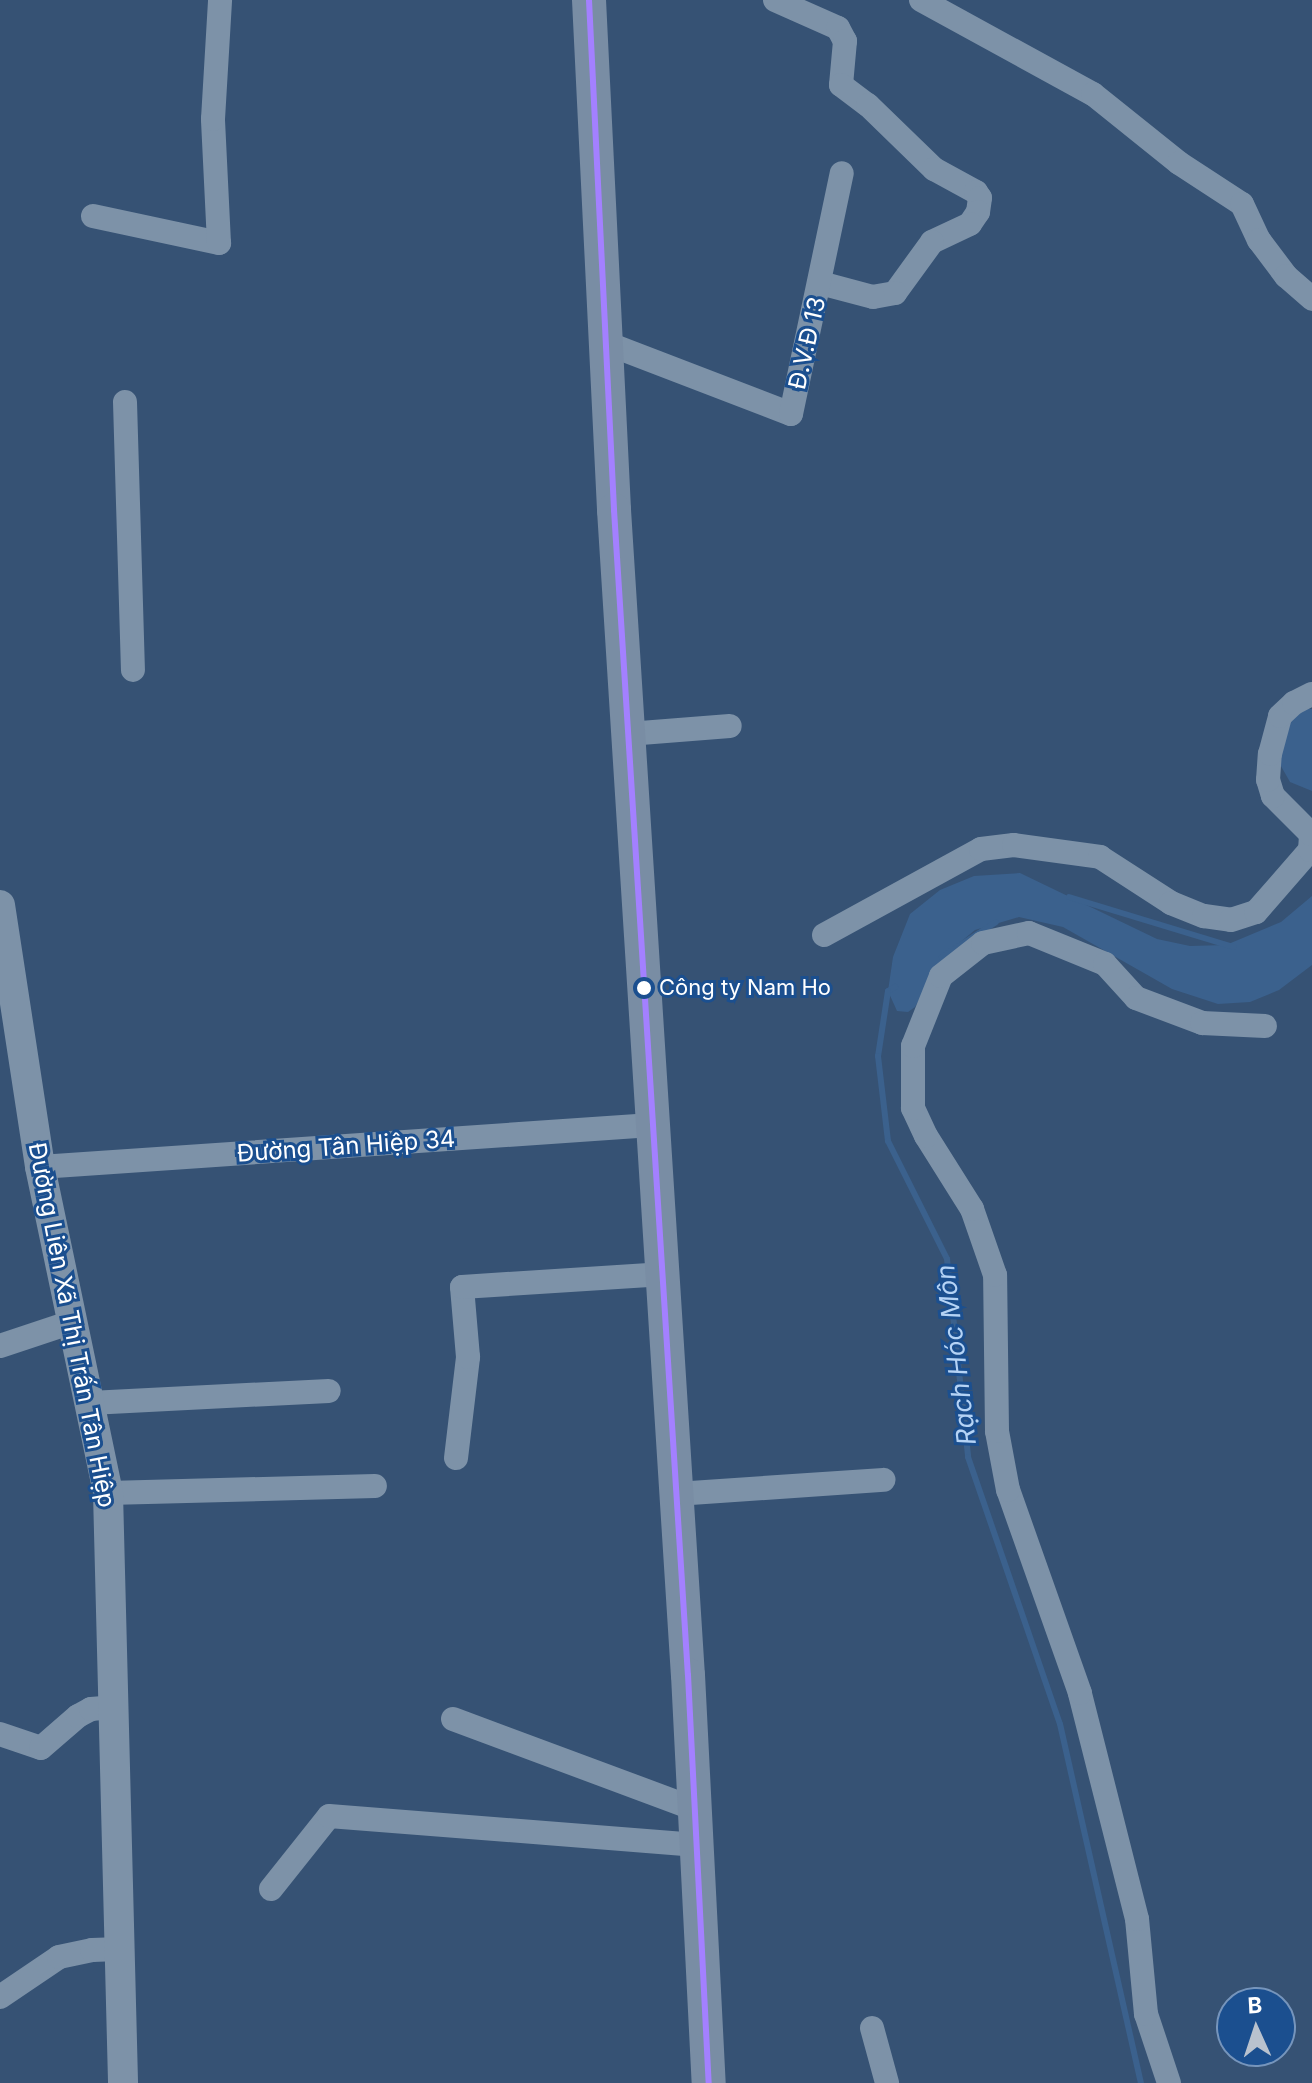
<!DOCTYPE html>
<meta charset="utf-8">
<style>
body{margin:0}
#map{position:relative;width:1312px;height:2083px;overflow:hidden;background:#365274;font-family:Inter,sans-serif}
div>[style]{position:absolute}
.water>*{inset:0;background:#3b618d}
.stream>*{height:6px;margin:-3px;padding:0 3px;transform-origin:3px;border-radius:3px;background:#3b618d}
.minor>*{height:24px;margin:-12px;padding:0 12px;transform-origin:12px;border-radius:12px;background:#7d92a8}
.tertiary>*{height:30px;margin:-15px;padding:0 15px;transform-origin:15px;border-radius:15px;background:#7d92a8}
.secondary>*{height:34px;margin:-17px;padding:0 17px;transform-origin:17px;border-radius:17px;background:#798da4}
.bus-1>*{height:6px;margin:-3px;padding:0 3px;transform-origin:3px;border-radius:3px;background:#a380ff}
.dots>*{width:22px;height:22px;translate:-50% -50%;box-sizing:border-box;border:4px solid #1b4f8f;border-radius:50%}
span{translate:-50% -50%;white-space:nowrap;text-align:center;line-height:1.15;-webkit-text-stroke:6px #1b4f8f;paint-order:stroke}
.bus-label{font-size:22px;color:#fff}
.left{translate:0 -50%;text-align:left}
.street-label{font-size:24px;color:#fff}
.water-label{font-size:26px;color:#b5d3f5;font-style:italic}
.north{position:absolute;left:1216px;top:1987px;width:80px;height:80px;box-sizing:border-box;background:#1b4f8f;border:2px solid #7695bc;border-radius:50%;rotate:357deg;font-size:22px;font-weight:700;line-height:32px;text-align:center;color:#fff}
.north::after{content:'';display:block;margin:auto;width:28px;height:36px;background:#b9c2ce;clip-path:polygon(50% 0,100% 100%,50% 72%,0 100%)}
</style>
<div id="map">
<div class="water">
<i style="clip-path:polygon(1302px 709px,1312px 709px,1312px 791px,1290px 782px,1277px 759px,1289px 714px)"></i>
<i style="clip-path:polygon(1020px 873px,1157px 939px,1190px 946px,1226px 945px,1281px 922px,1312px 896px,1312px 965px,1279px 990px,1250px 1002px,1218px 1004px,1172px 989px,1063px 927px,1019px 917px,975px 930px,946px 954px,915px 1007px,908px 1012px,897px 1011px,888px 991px,893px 957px,910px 914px,940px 890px,974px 876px)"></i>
</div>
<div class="stream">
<i style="left:1069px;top:897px;width:172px;rotate:16.9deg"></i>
<i style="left:942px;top:957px;width:64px;rotate:-32.9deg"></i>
<i style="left:895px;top:987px;width:8px;rotate:150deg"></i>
<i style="left:888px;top:991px;width:66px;rotate:98.7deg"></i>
<i style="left:878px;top:1056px;width:86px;rotate:83.3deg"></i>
<i style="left:888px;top:1141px;width:132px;rotate:63.4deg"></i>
<i style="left:947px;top:1259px;width:199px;rotate:83.9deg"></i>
<i style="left:968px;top:1457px;width:282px;rotate:71deg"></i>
<i style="left:1060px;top:1724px;width:368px;rotate:77.3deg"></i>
</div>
<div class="minor">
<i style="left:775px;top:0;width:69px;rotate:24deg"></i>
<i style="left:838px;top:28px;width:15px;rotate:62deg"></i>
<i style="left:845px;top:41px;width:44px;rotate:95.2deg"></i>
<i style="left:841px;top:85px;width:34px;rotate:37deg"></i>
<i style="left:868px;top:105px;width:92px;rotate:44.1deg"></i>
<i style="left:934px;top:169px;width:48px;rotate:28.7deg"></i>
<i style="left:976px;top:192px;width:7px;rotate:56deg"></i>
<i style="left:980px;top:198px;width:14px;rotate:98deg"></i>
<i style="left:978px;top:212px;width:14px;rotate:124deg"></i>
<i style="left:970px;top:224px;width:42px;rotate:154.7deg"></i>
<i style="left:932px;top:242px;width:63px;rotate:126deg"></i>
<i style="left:895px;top:293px;width:22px;rotate:170deg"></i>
<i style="left:873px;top:297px;width:55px;rotate:-165.2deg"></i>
<i style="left:921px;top:0;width:196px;rotate:28.7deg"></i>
<i style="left:1093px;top:94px;width:110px;rotate:38.7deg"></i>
<i style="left:1179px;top:163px;width:75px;rotate:33.1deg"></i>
<i style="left:1242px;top:204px;width:40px;rotate:65deg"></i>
<i style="left:1259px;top:240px;width:45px;rotate:53.1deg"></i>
<i style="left:1286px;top:276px;width:35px;rotate:41deg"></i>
<i style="left:93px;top:216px;width:129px;rotate:12.1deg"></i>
<i style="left:219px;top:243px;width:124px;rotate:-92.8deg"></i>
<i style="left:213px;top:119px;width:119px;rotate:-86.6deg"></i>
<i style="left:606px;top:343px;width:198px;rotate:21deg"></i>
<i style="left:791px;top:414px;width:246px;rotate:-78.1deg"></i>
<i style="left:125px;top:402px;width:268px;rotate:88.3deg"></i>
<i style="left:628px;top:734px;width:102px;rotate:-4.5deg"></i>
<i style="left:824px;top:935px;width:179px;rotate:-28.7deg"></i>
<i style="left:981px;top:849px;width:33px;rotate:-7deg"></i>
<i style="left:1014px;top:845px;width:87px;rotate:7.9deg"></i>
<i style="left:1100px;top:857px;width:85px;rotate:32.9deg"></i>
<i style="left:1171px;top:903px;width:35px;rotate:22deg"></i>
<i style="left:1204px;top:916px;width:27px;rotate:8deg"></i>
<i style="left:1231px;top:920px;width:26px;rotate:-18deg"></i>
<i style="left:1256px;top:912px;width:82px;rotate:-48.9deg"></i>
<i style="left:1310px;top:850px;width:16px;rotate:-86deg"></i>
<i style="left:1311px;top:834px;width:54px;rotate:-135deg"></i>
<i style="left:1273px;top:796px;width:17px;rotate:-107deg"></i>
<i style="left:1268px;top:780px;width:26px;rotate:-86deg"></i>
<i style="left:1270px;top:754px;width:39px;rotate:-75deg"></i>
<i style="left:1280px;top:716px;width:19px;rotate:-43deg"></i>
<i style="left:1294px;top:703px;width:20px;rotate:-27deg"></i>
<i style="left:40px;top:1167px;width:613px;rotate:-3.93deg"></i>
<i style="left:0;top:1346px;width:76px;rotate:-18.4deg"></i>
<i style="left:90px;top:1403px;width:239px;rotate:-2.9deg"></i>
<i style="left:456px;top:1458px;width:102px;rotate:-83.2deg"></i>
<i style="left:468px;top:1357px;width:70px;rotate:-94.9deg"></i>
<i style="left:462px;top:1287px;width:199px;rotate:-3.7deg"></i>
<i style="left:108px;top:1493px;width:267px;rotate:-1.5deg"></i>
<i style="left:676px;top:1494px;width:208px;rotate:-3.9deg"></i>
<i style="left:453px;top:1719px;width:258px;rotate:20.4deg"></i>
<i style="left:0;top:1734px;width:43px;rotate:18.9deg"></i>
<i style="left:41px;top:1748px;width:49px;rotate:-40.9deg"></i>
<i style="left:78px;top:1716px;width:15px;rotate:-28deg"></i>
<i style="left:91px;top:1709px;width:22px;rotate:-5deg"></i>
<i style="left:271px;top:1889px;width:93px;rotate:-51.5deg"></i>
<i style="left:329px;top:1816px;width:369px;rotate:4.5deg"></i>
<i style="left:0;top:1997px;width:71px;rotate:-34.1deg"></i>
<i style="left:59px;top:1957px;width:34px;rotate:-12deg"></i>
<i style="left:92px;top:1950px;width:27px;rotate:-2deg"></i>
<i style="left:872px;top:2028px;width:57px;rotate:74.7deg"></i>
<i style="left:1169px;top:2083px;width:73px;rotate:-108.4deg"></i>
<i style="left:1146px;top:2014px;width:95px;rotate:-95.4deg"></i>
<i style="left:1137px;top:1919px;width:233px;rotate:-104.2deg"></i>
<i style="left:1080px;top:1693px;width:215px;rotate:-109.5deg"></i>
<i style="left:1008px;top:1490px;width:60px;rotate:-100.6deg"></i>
<i style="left:997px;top:1431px;width:156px;rotate:-90.7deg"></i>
<i style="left:995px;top:1275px;width:70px;rotate:-109.2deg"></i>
<i style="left:972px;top:1209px;width:86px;rotate:-122.2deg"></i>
<i style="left:926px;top:1136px;width:31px;rotate:-115deg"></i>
<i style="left:913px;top:1108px;width:62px;rotate:-90deg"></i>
<i style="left:913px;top:1046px;width:75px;rotate:-68.2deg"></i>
<i style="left:941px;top:976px;width:53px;rotate:-38.2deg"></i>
<i style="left:983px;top:943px;width:47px;rotate:-12.3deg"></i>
<i style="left:1029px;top:933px;width:82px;rotate:22.2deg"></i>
<i style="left:1105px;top:964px;width:46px;rotate:47.6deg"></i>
<i style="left:1136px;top:998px;width:71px;rotate:20.7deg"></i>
<i style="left:1202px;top:1023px;width:63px;rotate:2.7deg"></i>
</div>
<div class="tertiary">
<i style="left:0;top:905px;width:265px;rotate:81.3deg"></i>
<i style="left:40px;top:1167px;width:333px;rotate:78.2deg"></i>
<i style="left:108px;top:1493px;width:590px;rotate:88.54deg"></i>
</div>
<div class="secondary">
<i style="left:589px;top:0;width:511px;rotate:87.19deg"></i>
<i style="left:614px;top:510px;width:1167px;rotate:86.37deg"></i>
<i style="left:688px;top:1675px;width:409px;rotate:87.1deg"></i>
</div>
<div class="bus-1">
<i style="left:589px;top:0;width:511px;rotate:87.19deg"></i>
<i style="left:614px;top:510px;width:1167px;rotate:86.37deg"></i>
<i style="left:688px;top:1675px;width:409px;rotate:87.1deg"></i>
</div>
<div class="dots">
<i style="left:644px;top:988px;background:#fff"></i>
</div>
<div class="bus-label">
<span class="left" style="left:659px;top:988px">Công ty Nam Ho</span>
</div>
<div class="street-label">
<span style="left:807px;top:343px;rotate:-77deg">Đ.V.Đ 13</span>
<span style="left:346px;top:1146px;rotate:-4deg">Đường Tân Hiệp 34</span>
<span style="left:72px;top:1325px;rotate:79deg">Đường Liên Xã Thị Trấn Tân Hiệp</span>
</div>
<div class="water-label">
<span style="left:956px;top:1355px;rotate:-97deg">Rạch Hóc Môn</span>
</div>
<div class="north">B</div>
</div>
